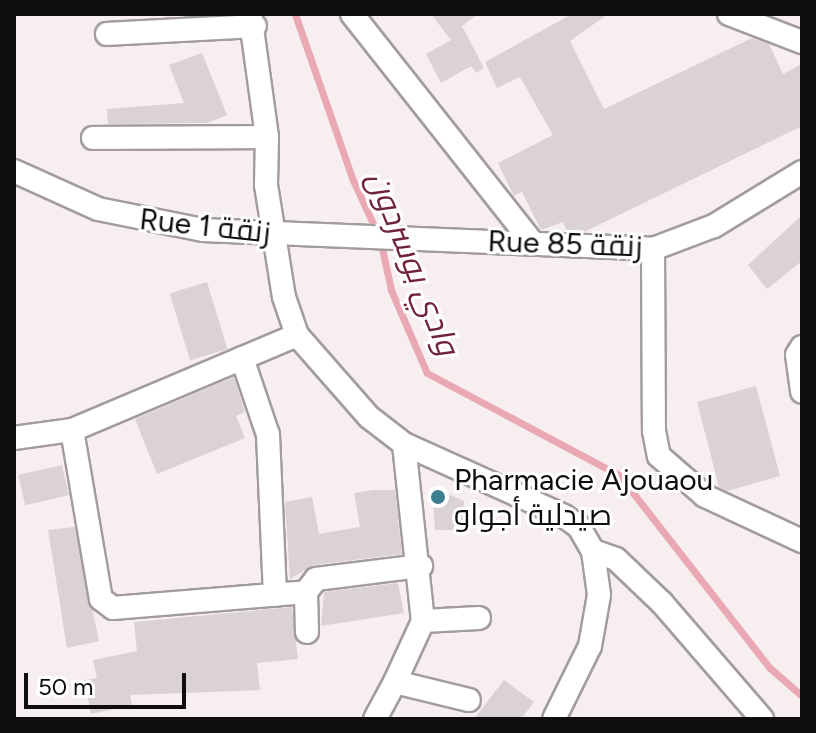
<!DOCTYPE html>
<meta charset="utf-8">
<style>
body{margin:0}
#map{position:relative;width:816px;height:733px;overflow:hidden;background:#f6eeef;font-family:Figtree,Cairo,sans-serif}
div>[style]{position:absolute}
.stream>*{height:7px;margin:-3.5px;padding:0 3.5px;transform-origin:3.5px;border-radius:3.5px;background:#e9a8b3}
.building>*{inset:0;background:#dad2d3;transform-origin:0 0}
.roads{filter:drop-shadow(2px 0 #a39c9d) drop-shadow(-2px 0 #a39c9d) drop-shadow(0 2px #a39c9d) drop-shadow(0 -2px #a39c9d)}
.minor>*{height:22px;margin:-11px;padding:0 11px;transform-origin:11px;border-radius:11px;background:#fff}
.dots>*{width:22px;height:22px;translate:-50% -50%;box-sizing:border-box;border:4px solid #fff;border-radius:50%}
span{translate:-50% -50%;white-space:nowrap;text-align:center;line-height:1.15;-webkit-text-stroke:6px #fff;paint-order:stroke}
.street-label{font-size:30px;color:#0f0d0d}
.poi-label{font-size:30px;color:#0f0d0d}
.left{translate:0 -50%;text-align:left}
.water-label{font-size:32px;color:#702338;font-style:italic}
.frame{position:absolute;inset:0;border:16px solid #0f0d0d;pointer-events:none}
.scale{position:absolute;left:24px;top:673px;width:162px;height:36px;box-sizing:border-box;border:4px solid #0f0d0d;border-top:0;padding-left:10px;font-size:24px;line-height:28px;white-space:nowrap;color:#0f0d0d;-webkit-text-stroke:6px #fff;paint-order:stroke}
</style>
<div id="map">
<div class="stream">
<i style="left:295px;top:14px;width:174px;rotate:70.8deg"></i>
<i style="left:352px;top:178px;width:67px;rotate:65.3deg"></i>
<i style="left:380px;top:239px;width:52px;rotate:77.8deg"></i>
<i style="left:391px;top:290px;width:90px;rotate:66.6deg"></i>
<i style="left:427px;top:373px;width:217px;rotate:28deg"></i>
<i style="left:619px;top:475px;width:245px;rotate:52deg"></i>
<i style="left:770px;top:668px;width:43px;rotate:41.2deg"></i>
</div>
<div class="building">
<i style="clip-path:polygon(431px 14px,478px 14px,462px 26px,484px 68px,476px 73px,471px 66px,441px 83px,426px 54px,451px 40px)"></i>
<i style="clip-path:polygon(572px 14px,608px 14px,570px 41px,604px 109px,752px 38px,769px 44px,783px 74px,802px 64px,802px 126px,584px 232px,567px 231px,563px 222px,541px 230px,522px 192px,514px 196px,498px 163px,553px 135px,520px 77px,497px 88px,485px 62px)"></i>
<i style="clip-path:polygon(202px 53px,227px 115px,207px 123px,108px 124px,107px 109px,184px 103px,169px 65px)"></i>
<i style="clip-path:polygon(802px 215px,802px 261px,767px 289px,748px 265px)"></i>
<i style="left:207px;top:282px;width:70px;height:39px;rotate:73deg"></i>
<i style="clip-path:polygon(234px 377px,245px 412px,236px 416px,245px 438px,157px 474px,135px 419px)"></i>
<i style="clip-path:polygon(756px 386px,780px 476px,727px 491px,719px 487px,697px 402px)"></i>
<i style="left:62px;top:465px;width:31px;height:45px;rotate:77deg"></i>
<i style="clip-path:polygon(432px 487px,464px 501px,465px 530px,435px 530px)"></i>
<i style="clip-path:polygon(373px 490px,395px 490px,402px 554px,314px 565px,290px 579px,285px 502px,312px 497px,319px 534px,360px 527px,354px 493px)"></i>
<i style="clip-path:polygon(75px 527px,99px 641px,67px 648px,48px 530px)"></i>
<i style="clip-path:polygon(398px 583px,404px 613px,321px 626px,324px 592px)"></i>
<i style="clip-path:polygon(292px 607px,298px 659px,257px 663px,260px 690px,130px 695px,132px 705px,91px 714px,84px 680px,97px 678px,93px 660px,137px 651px,134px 622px)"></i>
<i style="clip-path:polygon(504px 680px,534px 702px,521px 719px,474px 719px)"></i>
</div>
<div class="roads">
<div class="minor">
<i style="left:250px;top:14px;width:124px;rotate:82.1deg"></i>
<i style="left:267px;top:137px;width:48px;rotate:91.2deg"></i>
<i style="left:266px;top:185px;width:113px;rotate:80.9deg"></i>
<i style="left:284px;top:297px;width:40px;rotate:71.1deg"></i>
<i style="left:297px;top:335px;width:109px;rotate:48.7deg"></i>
<i style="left:369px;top:417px;width:44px;rotate:37.6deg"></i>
<i style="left:404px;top:444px;width:175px;rotate:24.2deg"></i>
<i style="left:564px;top:516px;width:19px;rotate:36deg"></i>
<i style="left:579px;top:527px;width:28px;rotate:60deg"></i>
<i style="left:593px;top:551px;width:44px;rotate:82.2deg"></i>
<i style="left:599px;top:595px;width:52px;rotate:100deg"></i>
<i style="left:590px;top:646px;width:81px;rotate:116.3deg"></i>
<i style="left:352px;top:14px;width:290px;rotate:51.7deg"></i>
<i style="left:729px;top:14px;width:78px;rotate:21deg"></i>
<i style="left:107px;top:34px;width:148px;rotate:-3.1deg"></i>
<i style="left:93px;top:138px;width:174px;rotate:-0.3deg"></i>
<i style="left:14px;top:171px;width:92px;rotate:24.3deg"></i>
<i style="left:98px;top:209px;width:107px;rotate:11.3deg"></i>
<i style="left:203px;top:230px;width:450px;rotate:2.4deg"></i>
<i style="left:653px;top:249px;width:65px;rotate:-20.7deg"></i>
<i style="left:714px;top:226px;width:103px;rotate:-31.5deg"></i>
<i style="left:653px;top:249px;width:182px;rotate:89.7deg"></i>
<i style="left:654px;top:431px;width:25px;rotate:79deg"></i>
<i style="left:659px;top:456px;width:61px;rotate:41deg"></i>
<i style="left:705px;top:496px;width:107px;rotate:24.9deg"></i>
<i style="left:802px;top:347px;width:9px;rotate:122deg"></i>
<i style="left:797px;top:355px;width:37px;rotate:82deg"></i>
<i style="left:242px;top:358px;width:81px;rotate:71.3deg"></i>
<i style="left:268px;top:435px;width:160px;rotate:87.5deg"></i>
<i style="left:72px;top:430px;width:171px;rotate:80.3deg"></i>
<i style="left:101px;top:599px;width:15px;rotate:37deg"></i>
<i style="left:113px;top:608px;width:194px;rotate:-4.7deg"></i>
<i style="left:306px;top:592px;width:16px;rotate:-52deg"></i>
<i style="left:316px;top:579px;width:106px;rotate:-7.1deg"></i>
<i style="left:14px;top:438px;width:59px;rotate:-7.9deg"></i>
<i style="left:72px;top:430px;width:244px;rotate:-22.9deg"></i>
<i style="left:404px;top:444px;width:178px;rotate:83.9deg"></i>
<i style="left:423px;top:621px;width:56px;rotate:-3.1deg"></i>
<i style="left:593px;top:551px;width:24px;rotate:19deg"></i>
<i style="left:616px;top:559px;width:64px;rotate:43.7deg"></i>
<i style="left:662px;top:603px;width:153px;rotate:49.2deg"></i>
<i style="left:306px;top:592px;width:40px;rotate:88.6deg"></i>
<i style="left:423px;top:621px;width:67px;rotate:114.7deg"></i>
<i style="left:395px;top:682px;width:76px;rotate:13.7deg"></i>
<i style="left:375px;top:719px;width:42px;rotate:-61.6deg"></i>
</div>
</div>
<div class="dots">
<i style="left:438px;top:497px;background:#3d7f90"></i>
</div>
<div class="street-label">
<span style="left:205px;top:226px;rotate:6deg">Rue زنقة 1</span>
<span style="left:565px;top:244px;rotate:2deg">Rue 85 زنقة</span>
</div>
<div class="poi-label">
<span class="left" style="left:454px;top:497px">Pharmacie Ajouaou<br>صيدلية أجواو</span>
</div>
<div class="water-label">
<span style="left:413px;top:263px;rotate:68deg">وادي بوسردون</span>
</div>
<div class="frame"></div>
<div class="scale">50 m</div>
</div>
